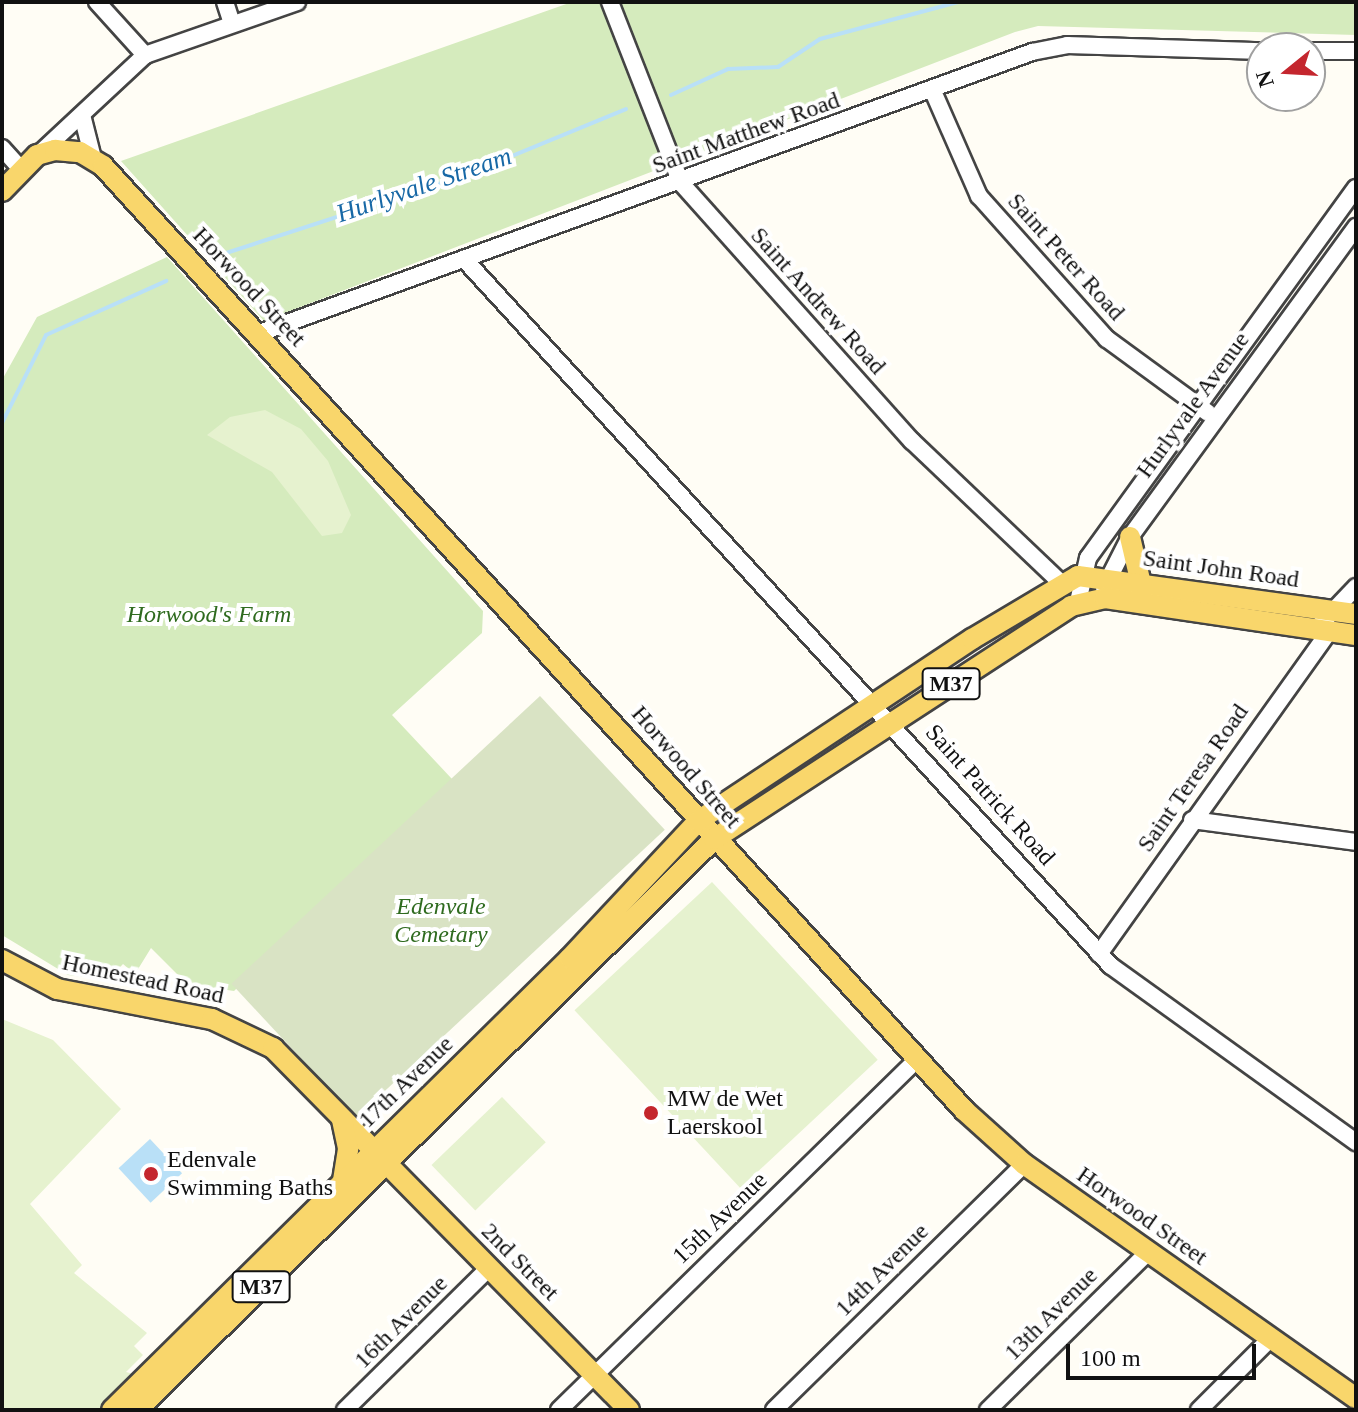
<!DOCTYPE html>
<style>
body{margin:0}
#map{position:relative;width:1358px;height:1412px;overflow:hidden;background:#fffdf5;font-family:Georgia,serif}
div>[style]{position:absolute}
.green>*{inset:0;background:#d5ebbd}
.cemetery>*{inset:0;background:#d9e3c4;transform-origin:0 0}
.pitch>*{inset:0;background:#e6f2cf;transform-origin:0 0}
.water>*{inset:0;background:#b9e0f7;transform-origin:0 0}
.stream>*{height:4px;margin:-2px;padding:0 2px;transform-origin:2px;border-radius:2px;background:#b9e0f7}
.roads{filter:drop-shadow(2px 0 #444) drop-shadow(-2px 0 #444) drop-shadow(0 2px #444) drop-shadow(0 -2px #444)}
.minor>*{height:16px;margin:-8px;padding:0 8px;transform-origin:8px;border-radius:8px;background:#fff}
.major>*{height:20px;margin:-10px;padding:0 10px;transform-origin:10px;border-radius:10px;background:#f9d66b}
.dots>*{width:22px;height:22px;translate:-50% -50%;box-sizing:border-box;border:4px solid #fff;border-radius:50%}
span{translate:-50% -50%;white-space:nowrap;text-align:center;line-height:1.15;-webkit-text-stroke:8px #fff;paint-order:stroke}
.shield-label span{padding:2px 6px;background:#fff;border:2px solid;border-radius:6px;-webkit-text-stroke-width:0}
.shield-label{font-size:22px;color:#111;font-weight:700}
.street-label{font-size:24px;color:#111}
.park-label{font-size:24px;color:#2f6b1f;font-style:italic}
.poi-label{font-size:24px;color:#111}
.left{translate:0 -50%;text-align:left}
.water-label{font-size:26px;color:#1768a6;font-style:italic}
.frame{position:absolute;inset:0;border:4px solid #111;pointer-events:none}
.north{position:absolute;left:1246px;top:32px;width:80px;height:80px;box-sizing:border-box;background:#fff;border:2px solid #a0a0a0;border-radius:50%;rotate:252deg;font-size:22px;font-weight:700;line-height:32px;text-align:center;color:#111}
.north::after{content:'';display:block;margin:auto;width:28px;height:36px;background:#c4262e;clip-path:polygon(50% 0,100% 100%,50% 72%,0 100%)}
.scale{position:absolute;left:1066px;top:1344px;width:190px;height:36px;box-sizing:border-box;border:4px solid #111;border-top:0;padding-left:10px;font-size:24px;line-height:28px;white-space:nowrap;color:#111;-webkit-text-stroke:6px #fff;paint-order:stroke}
</style>
<div id="map">
<div class="green">
<i style="clip-path:polygon(572px 2px,1356px 2px,1356px 35px,1038px 26px,1015px 32px,264px 321px,121px 161px)"></i>
<i style="clip-path:polygon(167px 257px,483px 611px,482px 633px,392px 715px,452px 779px,234px 991px,187px 984px,151px 948px,135px 974px,123px 964px,108px 980px,68px 975px,2px 935px,2px 380px,37px 317px)"></i>
</div>
<div class="cemetery">
<i style="left:540px;top:696px;width:183px;height:422px;rotate:47deg"></i>
</div>
<div class="pitch">
<i style="clip-path:polygon(265px 410px,301px 429px,328px 461px,351px 515px,342px 533px,322px 536px,272px 472px,207px 435px,230px 417px)"></i>
<i style="left:712px;top:882px;width:243px;height:188px;rotate:47deg"></i>
<i style="clip-path:polygon(2px 1019px,53px 1040px,121px 1109px,30px 1204px,82px 1265px,74px 1273px,147px 1333px,134px 1346px,143px 1355px,126px 1372px,138px 1375px,102px 1410px,2px 1410px)"></i>
<i style="left:502px;top:1097px;width:63px;height:98px;rotate:46deg"></i>
</div>
<div class="water">
<i style="left:150px;top:1139px;width:47px;height:43px;rotate:47deg"></i>
</div>
<div class="stream">
<i style="left:671px;top:95px;width:63px;rotate:-24.5deg"></i>
<i style="left:728px;top:69px;width:50px;rotate:-2.3deg"></i>
<i style="left:778px;top:67px;width:50px;rotate:-33.7deg"></i>
<i style="left:820px;top:39px;width:143px;rotate:-15deg"></i>
<i style="left:220px;top:255px;width:259px;rotate:-18deg"></i>
<i style="left:466px;top:175px;width:173px;rotate:-22.4deg"></i>
<i style="left:2px;top:423px;width:98px;rotate:-63.4deg"></i>
<i style="left:46px;top:335px;width:132px;rotate:-24.2deg"></i>
<i style="left:2px;top:552px;width:23px;rotate:90deg"></i>
</div>
<div class="roads">
<div class="minor">
<i style="left:97px;top:2px;width:72px;rotate:47.8deg"></i>
<i style="left:225px;top:2px;width:23px;rotate:72deg"></i>
<i style="left:610px;top:2px;width:194px;rotate:68.6deg"></i>
<i style="left:681px;top:183px;width:346px;rotate:48.2deg"></i>
<i style="left:912px;top:441px;width:207px;rotate:43.6deg"></i>
<i style="left:1310px;top:51px;width:46px"></i>
<i style="left:932px;top:89px;width:117px;rotate:66.3deg"></i>
<i style="left:979px;top:196px;width:192px;rotate:48.2deg"></i>
<i style="left:1107px;top:339px;width:125px;rotate:36.2deg"></i>
<i style="left:82px;top:115px;width:44px;rotate:75.7deg"></i>
<i style="left:2px;top:148px;width:30px;rotate:48deg"></i>
<i style="left:39px;top:154px;width:145px;rotate:-43deg"></i>
<i style="left:145px;top:55px;width:161px;rotate:-19.2deg"></i>
<i style="left:464px;top:259px;width:958px;rotate:47.54deg"></i>
<i style="left:1111px;top:966px;width:302px;rotate:35.7deg"></i>
<i style="left:257px;top:334px;width:825px;rotate:-19.99deg"></i>
<i style="left:1032px;top:52px;width:36px;rotate:-11deg"></i>
<i style="left:1067px;top:45px;width:195px;rotate:1.8deg"></i>
<i style="left:1104px;top:588px;width:57px;rotate:-63deg"></i>
<i style="left:1130px;top:537px;width:384px;rotate:-53.9deg"></i>
<i style="left:1078px;top:602px;width:45px;rotate:-77.2deg"></i>
<i style="left:1088px;top:558px;width:457px;rotate:-54.1deg"></i>
<i style="left:1316px;top:629px;width:58px;rotate:-46.4deg"></i>
<i style="left:1192px;top:820px;width:165px;rotate:7.6deg"></i>
<i style="left:1099px;top:954px;width:396px;rotate:-54.5deg"></i>
<i style="left:345px;top:1410px;width:202px;rotate:-44.6deg"></i>
<i style="left:559px;top:1410px;width:499px;rotate:-44.4deg"></i>
<i style="left:774px;top:1410px;width:351px;rotate:-44.5deg"></i>
<i style="left:988px;top:1410px;width:225px;rotate:-44.6deg"></i>
<i style="left:1199px;top:1410px;width:100px;rotate:-45deg"></i>
</div>
<div class="major">
<i style="left:2px;top:191px;width:50px;rotate:-45.8deg"></i>
<i style="left:37px;top:155px;width:19px;rotate:-16deg"></i>
<i style="left:55px;top:150px;width:25px;rotate:5deg"></i>
<i style="left:80px;top:152px;width:27px;rotate:31deg"></i>
<i style="left:103px;top:166px;width:1278px;rotate:47.63deg"></i>
<i style="left:964px;top:1110px;width:81px;rotate:42deg"></i>
<i style="left:1024px;top:1164px;width:406px;rotate:35.2deg"></i>
<i style="left:1130px;top:537px;width:48px;rotate:76.8deg"></i>
<i style="left:2px;top:960px;width:62px;rotate:27.8deg"></i>
<i style="left:57px;top:989px;width:158px;rotate:11deg"></i>
<i style="left:212px;top:1019px;width:68px;rotate:25.4deg"></i>
<i style="left:273px;top:1048px;width:508px;rotate:45.48deg"></i>
<i style="left:342px;top:1120px;width:30px;rotate:78deg"></i>
<i style="left:348px;top:1149px;width:32px;rotate:99deg"></i>
<i style="left:112px;top:1410px;width:643px;rotate:-44.62deg"></i>
<i style="left:570px;top:958px;width:187px;rotate:-46.9deg"></i>
<i style="left:698px;top:821px;width:329px;rotate:-33.6deg"></i>
<i style="left:972px;top:639px;width:123px;rotate:-30.7deg"></i>
<i style="left:1078px;top:576px;width:281px;rotate:7.8deg"></i>
<i style="left:137px;top:1410px;width:812px;rotate:-44.7deg"></i>
<i style="left:714px;top:839px;width:426px;rotate:-33.1deg"></i>
<i style="left:1071px;top:606px;width:35px;rotate:-13deg"></i>
<i style="left:1105px;top:598px;width:254px;rotate:8.4deg"></i>
</div>
</div>
<div class="dots">
<i style="left:651px;top:1113px;background:#c4262e"></i>
<i style="left:151px;top:1174px;background:#c4262e"></i>
</div>
<div class="shield-label">
<span style="left:951px;top:684px">M37</span>
<span style="left:261px;top:1287px">M37</span>
</div>
<div class="street-label">
<span style="left:746px;top:133px;rotate:-20deg">Saint Matthew Road</span>
<span style="left:1066px;top:257px;rotate:48deg">Saint Peter Road</span>
<span style="left:249px;top:287px;rotate:47deg">Horwood Street</span>
<span style="left:818px;top:301px;rotate:48deg">Saint Andrew Road</span>
<span style="left:1193px;top:405px;rotate:-54deg">Hurlyvale Avenue</span>
<span style="left:1221px;top:569px;rotate:8deg">Saint John Road</span>
<span style="left:686px;top:767px;rotate:49deg">Horwood Street</span>
<span style="left:1193px;top:778px;rotate:-55deg">Saint Teresa Road</span>
<span style="left:990px;top:795px;rotate:48deg">Saint Patrick Road</span>
<span style="left:143px;top:979px;rotate:12deg">Homestead Road</span>
<span style="left:406px;top:1082px;rotate:-44deg">17th Avenue</span>
<span style="left:1142px;top:1216px;rotate:35deg">Horwood Street</span>
<span style="left:720px;top:1218px;rotate:-44deg">15th Avenue</span>
<span style="left:520px;top:1262px;rotate:45deg">2nd Street</span>
<span style="left:882px;top:1270px;rotate:-45deg">14th Avenue</span>
<span style="left:1051px;top:1314px;rotate:-45deg">13th Avenue</span>
<span style="left:401px;top:1322px;rotate:-45deg">16th Avenue</span>
</div>
<div class="park-label">
<span style="left:209px;top:615px">Horwood's Farm</span>
<span style="left:441px;top:921px">Edenvale<br>Cemetary</span>
</div>
<div class="poi-label">
<span class="left" style="left:667px;top:1113px">MW de Wet<br>Laerskool</span>
<span class="left" style="left:167px;top:1174px">Edenvale<br>Swimming Baths</span>
</div>
<div class="water-label">
<span style="left:424px;top:185px;rotate:-19deg">Hurlyvale Stream</span>
</div>
<div class="frame"></div>
<div class="north">N</div>
<div class="scale">100 m</div>
</div>
